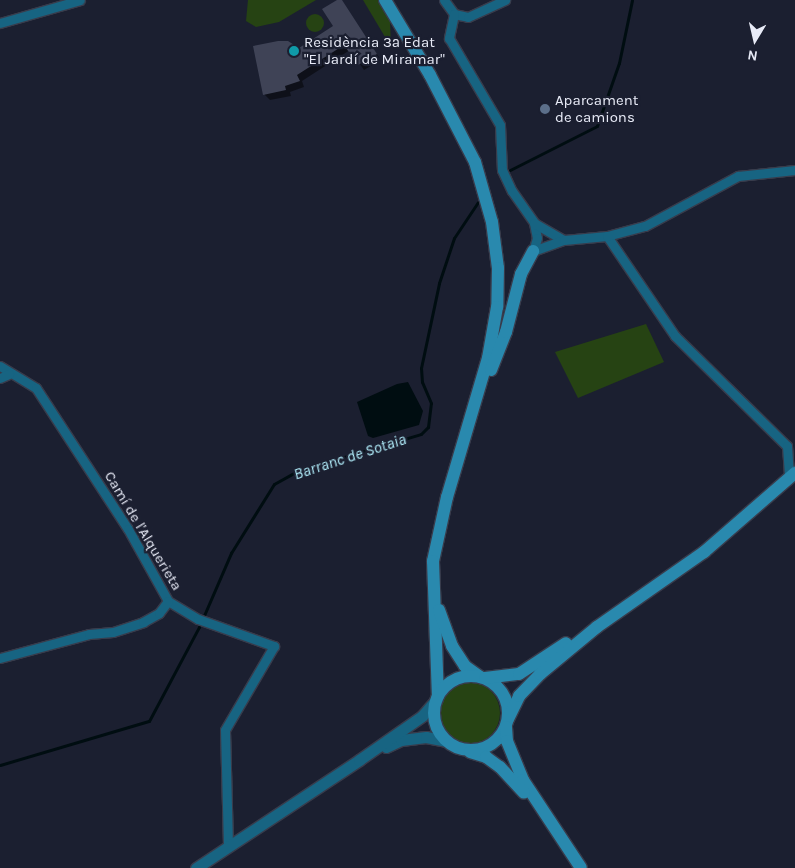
<!DOCTYPE html>
<meta charset="utf-8">
<style>
body{margin:0}
#map{position:relative;width:795px;height:868px;overflow:hidden;background:#1b1f30;font-family:Karla,sans-serif}
div>[style]{position:absolute}
.green>*{inset:0;background:#264313}
.round{border-radius:50%}
.water>*{inset:0;background:#000d11}
.shadow>*{inset:0;background:#0007}
.stream>*{height:3px;margin:-1.5px;padding:0 1.5px;transform-origin:1.5px;border-radius:1.5px;background:#000d11}
.building>*{inset:0;background:#3f4356}
.roads{filter:drop-shadow(1px 0 #383c4c) drop-shadow(-1px 0 #383c4c) drop-shadow(0 1px #383c4c) drop-shadow(0 -1px #383c4c)}
.minor>*{height:9px;margin:-4.5px;padding:0 4.5px;transform-origin:4.5px;border-radius:4.5px;background:#176482}
.tertiary>*{height:11px;margin:-5.5px;padding:0 5.5px;transform-origin:5.5px;border-radius:5.5px;background:#176482}
.secondary>*{height:12px;margin:-6px;padding:0 6px;transform-origin:6px;border-radius:6px;background:#2989ae}
.secondary>.ring{margin:-6px;padding:0;box-sizing:content-box;background:none;border:12px solid #2989ae;border-radius:50%}
.dots>*{width:14px;height:14px;translate:-50% -50%;box-sizing:border-box;border:2px solid #1b1f30;border-radius:50%}
span{translate:-50% -50%;white-space:nowrap;text-align:center;line-height:1.15;-webkit-text-stroke:4.5px #1b1f30;paint-order:stroke}
.poi-label{font-size:15px;color:#e8ebf7}
.left{translate:0 -50%;text-align:left}
.street-label{font-size:15px;color:#e8ebf7}
.water-label{font-size:16px;color:#b0ecfa;font-style:italic}
.north{position:absolute;left:730px;top:15px;width:50px;height:50px;-webkit-text-stroke:4px #1b1f30;paint-order:stroke;rotate:189deg;font-size:14px;font-weight:700;line-height:20px;text-align:center;color:#e8ebf7}
.north::after{content:'';display:block;margin:auto;width:18px;height:22px;background:#e8ebf7;clip-path:polygon(50% 0,100% 100%,50% 72%,0 100%)}
</style>
<div id="map">
<div class="green">
<i style="clip-path:polygon(248px 0,316px 0,279px 22px,256px 27px,246px 21px)"></i>
<i style="clip-path:polygon(363px 0,378px 0,381px 4px,390px 20px,391px 47px)"></i>
<i class="round" style="left:306px;top:14px;width:18px;height:18px"></i>
<i style="clip-path:polygon(646px 324px,664px 362px,578px 398px,555px 352px)"></i>
<i class="round" style="left:438px;top:682px;width:62px;height:62px"></i>
</div>
<div class="water">
<i style="clip-path:polygon(408px 382px,423px 411px,419px 425px,373px 438px,368px 436px,357px 402px,397px 384px)"></i>
</div>
<div class="shadow">
<i style="clip-path:polygon(339px 0,381px 60px,364px 70px,350px 50px,302px 81px,304px 87px,290px 92px,291px 96px,270px 100px,265px 95px,254px 47px,299px 49px,335px 27px)"></i>
</div>
<div class="stream">
<i style="left:510px;top:170px;width:97px;rotate:-26.8deg"></i>
<i style="left:597px;top:126px;width:67px;rotate:-70.8deg"></i>
<i style="left:619px;top:63px;width:64px;rotate:-78.3deg"></i>
<i style="left:0;top:765px;width:155px;rotate:-16.5deg"></i>
<i style="left:149px;top:721px;width:106px;rotate:-62deg"></i>
<i style="left:199px;top:627px;width:81px;rotate:-66.6deg"></i>
<i style="left:231px;top:553px;width:81px;rotate:-58.1deg"></i>
<i style="left:274px;top:484px;width:26px;rotate:-29deg"></i>
<i style="left:297px;top:471px;width:129px;rotate:-16.6deg"></i>
<i style="left:421px;top:434px;width:10px;rotate:-45deg"></i>
<i style="left:428px;top:427px;width:24px;rotate:-83deg"></i>
<i style="left:431px;top:403px;width:23px;rotate:-113deg"></i>
<i style="left:422px;top:382px;width:14px;rotate:-94deg"></i>
<i style="left:421px;top:368px;width:87px;rotate:-78deg"></i>
<i style="left:439px;top:283px;width:47px;rotate:-71.6deg"></i>
<i style="left:454px;top:238px;width:43px;rotate:-56.3deg"></i>
</div>
<div class="building">
<i style="clip-path:polygon(337px 0,342px 0,377px 54px,358px 65px,344px 45px,297px 75px,300px 81px,285px 86px,286px 90px,263px 95px,253px 46px,278px 41px,288px 41px,299px 48px,333px 26px,322px 9px)"></i>
</div>
<div class="roads">
<div class="minor">
<i style="left:444px;top:0;width:17px;rotate:54deg"></i>
<i style="left:454px;top:14px;width:14px;rotate:12deg"></i>
<i style="left:468px;top:17px;width:41px;rotate:-24.7deg"></i>
<i style="left:454px;top:14px;width:25px;rotate:102deg"></i>
<i style="left:449px;top:38px;width:101px;rotate:59.6deg"></i>
<i style="left:500px;top:125px;width:45px;rotate:87.5deg"></i>
<i style="left:502px;top:170px;width:23px;rotate:65deg"></i>
<i style="left:512px;top:191px;width:39px;rotate:55deg"></i>
<i style="left:534px;top:223px;width:15px;rotate:79deg"></i>
<i style="left:537px;top:238px;width:14px;rotate:107deg"></i>
<i style="left:0;top:23px;width:83px;rotate:-16deg"></i>
<i style="left:534px;top:223px;width:34px;rotate:30deg"></i>
<i style="left:607px;top:236px;width:121px;rotate:55.8deg"></i>
<i style="left:675px;top:336px;width:157px;rotate:44.5deg"></i>
<i style="left:787px;top:446px;width:32px;rotate:86deg"></i>
<i style="left:533px;top:251px;width:33px;rotate:-20deg"></i>
<i style="left:564px;top:240px;width:43px;rotate:-5.3deg"></i>
<i style="left:607px;top:236px;width:39px;rotate:-15deg"></i>
<i style="left:645px;top:226px;width:106px;rotate:-28.3deg"></i>
<i style="left:738px;top:176px;width:57px;rotate:-6deg"></i>
<i style="left:0;top:366px;width:42px;rotate:31.4deg"></i>
<i style="left:36px;top:388px;width:168px;rotate:56.9deg"></i>
<i style="left:128px;top:529px;width:82px;rotate:60.9deg"></i>
<i style="left:168px;top:601px;width:35px;rotate:31deg"></i>
<i style="left:198px;top:619px;width:81px;rotate:19.6deg"></i>
<i style="left:274px;top:646px;width:97px;rotate:120.3deg"></i>
<i style="left:225px;top:730px;width:115px;rotate:88.5deg"></i>
<i style="left:0;top:378px;width:10px;rotate:-24deg"></i>
<i style="left:0;top:658px;width:92px;rotate:-15.1deg"></i>
<i style="left:89px;top:634px;width:24px;rotate:-5deg"></i>
<i style="left:113px;top:632px;width:32px;rotate:-18deg"></i>
<i style="left:143px;top:622px;width:18px;rotate:-29deg"></i>
<i style="left:159px;top:613px;width:15px;rotate:-53deg"></i>
</div>
<div class="tertiary">
<i style="left:386px;top:747px;width:17px;rotate:-25deg"></i>
<i style="left:401px;top:740px;width:25px;rotate:-7deg"></i>
<i style="left:426px;top:737px;width:20px;rotate:11deg"></i>
<i style="left:196px;top:868px;width:196px;rotate:-33.5deg"></i>
<i style="left:359px;top:760px;width:77px;rotate:-34.9deg"></i>
<i style="left:422px;top:716px;width:23px;rotate:-49deg"></i>
</div>
<div class="secondary">
<i style="left:385px;top:0;width:87px;rotate:59deg"></i>
<i style="left:430px;top:75px;width:98px;rotate:62.7deg"></i>
<i style="left:475px;top:162px;width:62px;rotate:74.2deg"></i>
<i style="left:492px;top:222px;width:46px;rotate:82.6deg"></i>
<i style="left:498px;top:268px;width:39px;rotate:91deg"></i>
<i style="left:497px;top:307px;width:52px;rotate:100deg"></i>
<i style="left:488px;top:358px;width:145px;rotate:106.4deg"></i>
<i style="left:447px;top:497px;width:66px;rotate:102.3deg"></i>
<i style="left:433px;top:561px;width:135px;rotate:87.9deg"></i>
<i style="left:491px;top:370px;width:41px;rotate:-68.5deg"></i>
<i style="left:506px;top:332px;width:60px;rotate:-75.5deg"></i>
<i style="left:521px;top:274px;width:26px;rotate:-62deg"></i>
<i style="left:439px;top:610px;width:38px;rotate:70deg"></i>
<i style="left:452px;top:646px;width:24px;rotate:57deg"></i>
<i style="left:465px;top:666px;width:19px;rotate:36deg"></i>
<i class="ring" style="left:434px;top:676px;width:62px;height:62px"></i>
<i style="left:485px;top:678px;width:34px;rotate:-7deg"></i>
<i style="left:519px;top:674px;width:56px;rotate:-33.4deg"></i>
<i style="left:508px;top:719px;width:25px;rotate:-64deg"></i>
<i style="left:519px;top:696px;width:30px;rotate:-46deg"></i>
<i style="left:540px;top:674px;width:74px;rotate:-39.5deg"></i>
<i style="left:597px;top:627px;width:131px;rotate:-35deg"></i>
<i style="left:704px;top:552px;width:121px;rotate:-41deg"></i>
<i style="left:506px;top:727px;width:14px;rotate:86deg"></i>
<i style="left:507px;top:741px;width:42px;rotate:67.7deg"></i>
<i style="left:523px;top:780px;width:105px;rotate:56.6deg"></i>
<i style="left:470px;top:752px;width:17px;rotate:17deg"></i>
<i style="left:486px;top:757px;width:17px;rotate:36deg"></i>
<i style="left:500px;top:767px;width:35px;rotate:47deg"></i>
</div>
</div>
<div class="dots">
<i style="left:294px;top:51px;background:#0f9aa8"></i>
<i style="left:545px;top:109px;background:#5c6f8a"></i>
</div>
<div class="poi-label">
<span class="left" style="left:304px;top:51px">Residència 3ª Edat<br>"El Jardí de Miramar"</span>
<span class="left" style="left:555px;top:109px">Aparcament<br>de camions</span>
</div>
<div class="street-label">
<span style="left:143px;top:531px;rotate:59deg">Camí de l'Alquerieta</span>
</div>
<div class="water-label">
<span style="left:350px;top:457px;rotate:-18deg">Barranc de Sotaia</span>
</div>
<div class="north">N</div>
</div>
